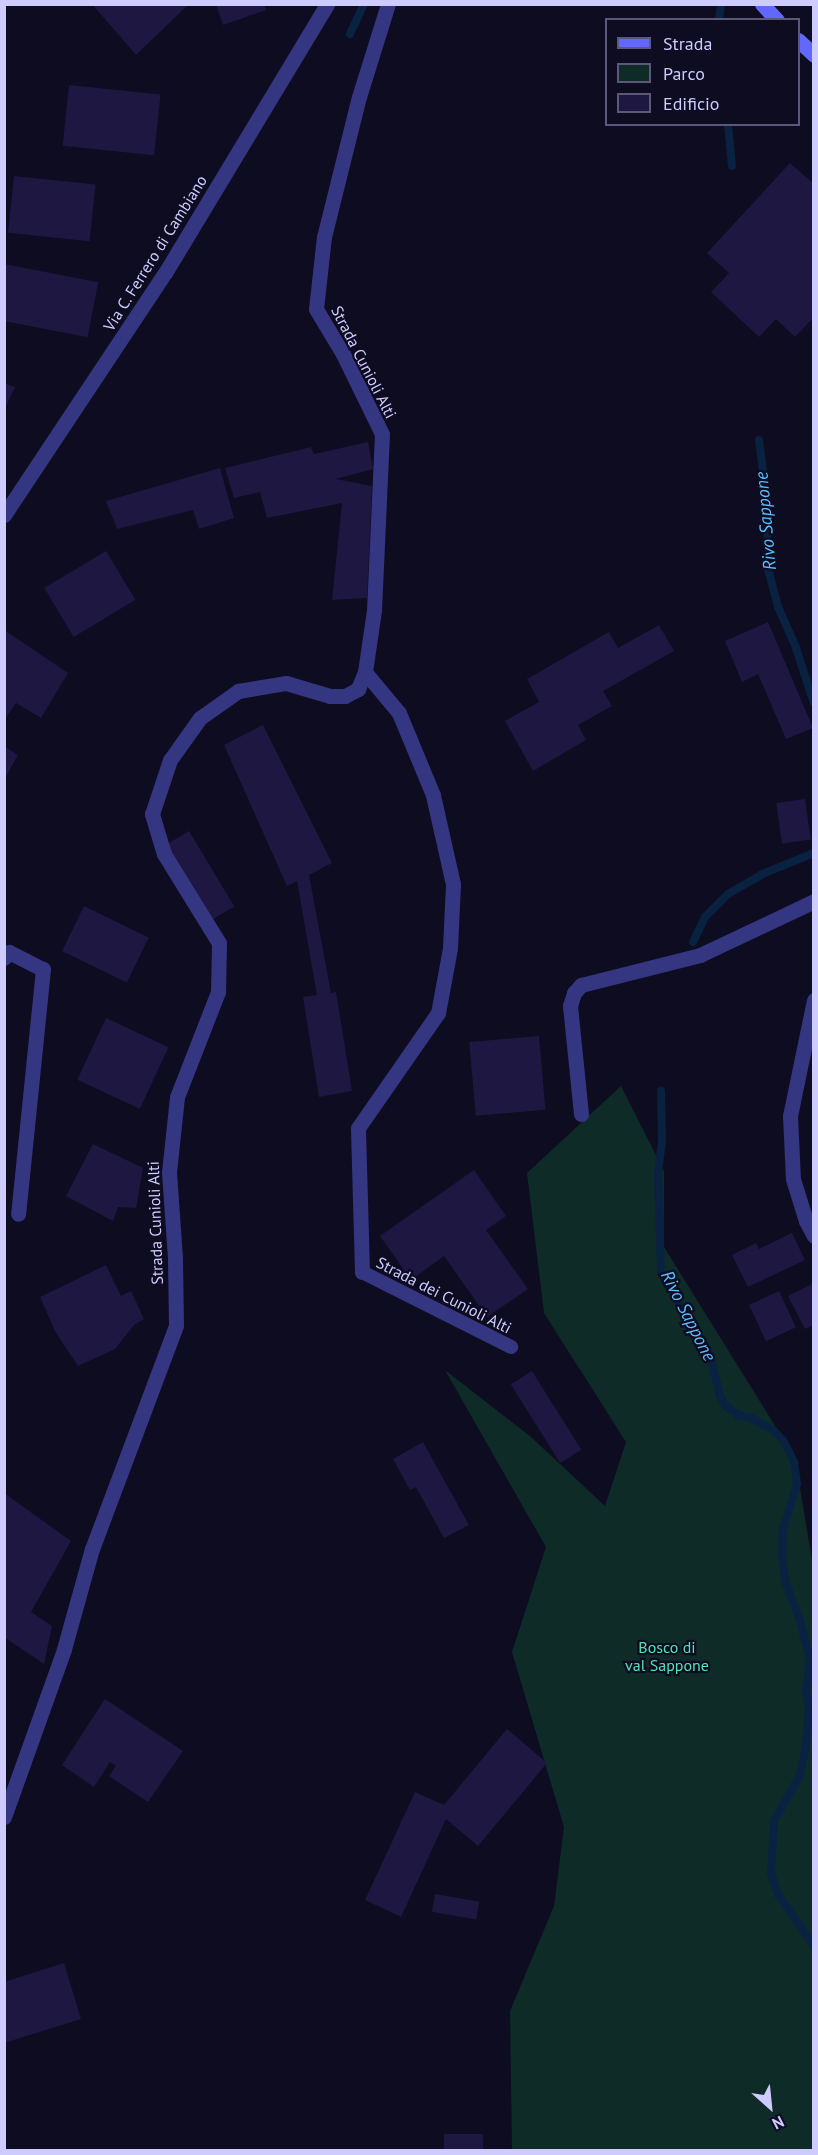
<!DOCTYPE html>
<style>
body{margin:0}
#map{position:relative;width:818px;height:2155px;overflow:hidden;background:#0e0c20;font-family:"PT Sans",sans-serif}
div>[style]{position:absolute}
.green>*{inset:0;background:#0f2b28}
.stream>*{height:8px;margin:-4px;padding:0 4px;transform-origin:4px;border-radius:4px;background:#092242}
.building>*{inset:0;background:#1d1742;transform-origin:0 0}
.lane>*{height:14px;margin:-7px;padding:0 7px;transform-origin:7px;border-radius:7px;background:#343682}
.street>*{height:15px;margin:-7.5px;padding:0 7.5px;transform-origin:7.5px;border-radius:7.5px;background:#343682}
.secondary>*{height:15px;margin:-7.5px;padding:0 7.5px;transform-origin:7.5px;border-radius:7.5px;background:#6268ff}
span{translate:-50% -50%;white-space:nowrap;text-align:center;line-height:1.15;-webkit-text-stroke:4.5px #0e0c20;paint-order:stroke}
.street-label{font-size:16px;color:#cecbff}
.park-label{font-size:16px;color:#52e4b6}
.water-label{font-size:18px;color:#59bdff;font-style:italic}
.frame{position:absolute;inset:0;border:6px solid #cecbff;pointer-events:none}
.legend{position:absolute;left:605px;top:18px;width:195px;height:108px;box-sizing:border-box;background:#0e0c20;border:2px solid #5b5879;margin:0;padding:8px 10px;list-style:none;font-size:18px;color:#cecbff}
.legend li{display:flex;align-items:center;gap:12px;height:30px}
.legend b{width:30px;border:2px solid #5b5879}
.north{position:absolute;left:740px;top:2077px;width:60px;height:60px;-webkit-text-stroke:4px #0e0c20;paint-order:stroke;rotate:153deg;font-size:16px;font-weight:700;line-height:24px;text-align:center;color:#cecbff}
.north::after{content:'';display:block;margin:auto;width:21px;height:27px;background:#cecbff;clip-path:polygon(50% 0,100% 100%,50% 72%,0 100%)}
</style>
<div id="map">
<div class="green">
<i style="clip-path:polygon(621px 1086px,664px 1171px,664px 1247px,795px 1458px,814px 1572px,813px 2150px,512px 2150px,510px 2011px,554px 1906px,564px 1827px,512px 1652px,546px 1547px,445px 1370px,531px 1437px,605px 1506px,626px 1442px,544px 1313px,527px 1173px)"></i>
</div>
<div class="stream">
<i style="left:719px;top:20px;width:16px;rotate:-83deg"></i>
<i style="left:350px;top:34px;width:33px;rotate:-65deg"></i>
<i style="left:728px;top:124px;width:42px;rotate:84.6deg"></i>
<i style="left:759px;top:440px;width:71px;rotate:82.7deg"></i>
<i style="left:768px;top:510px;width:55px;rotate:91deg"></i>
<i style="left:767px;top:565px;width:43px;rotate:75.3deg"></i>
<i style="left:778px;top:607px;width:42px;rotate:65.9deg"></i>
<i style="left:795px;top:645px;width:61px;rotate:71.9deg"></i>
<i style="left:693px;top:942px;width:28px;rotate:-64deg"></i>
<i style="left:705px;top:917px;width:33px;rotate:-45deg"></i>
<i style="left:728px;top:894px;width:39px;rotate:-30deg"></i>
<i style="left:762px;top:874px;width:56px;rotate:-22deg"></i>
<i style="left:661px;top:1091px;width:50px;rotate:88.9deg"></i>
<i style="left:662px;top:1141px;width:31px;rotate:97deg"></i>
<i style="left:658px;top:1172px;width:102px;rotate:88.3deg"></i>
<i style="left:661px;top:1274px;width:95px;rotate:58.8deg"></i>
<i style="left:710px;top:1355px;width:42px;rotate:76.3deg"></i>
<i style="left:720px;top:1396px;width:12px;rotate:59deg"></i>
<i style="left:726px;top:1406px;width:15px;rotate:37deg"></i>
<i style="left:738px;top:1415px;width:13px;rotate:13deg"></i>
<i style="left:751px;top:1418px;width:25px;rotate:29deg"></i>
<i style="left:773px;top:1430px;width:14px;rotate:45deg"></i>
<i style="left:783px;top:1440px;width:25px;rotate:63deg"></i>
<i style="left:794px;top:1462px;width:22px;rotate:82deg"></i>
<i style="left:797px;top:1484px;width:47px;rotate:107.3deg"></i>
<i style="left:783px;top:1529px;width:24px;rotate:92deg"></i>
<i style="left:782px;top:1553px;width:28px;rotate:84deg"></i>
<i style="left:785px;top:1581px;width:39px;rotate:69deg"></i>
<i style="left:799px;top:1617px;width:43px;rotate:75.3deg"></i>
<i style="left:810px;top:1659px;width:32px;rotate:97deg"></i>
<i style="left:806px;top:1691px;width:19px;rotate:81deg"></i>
<i style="left:809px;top:1710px;width:35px;rotate:95deg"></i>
<i style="left:806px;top:1745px;width:31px;rotate:101deg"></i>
<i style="left:800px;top:1775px;width:53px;rotate:119.5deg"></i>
<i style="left:774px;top:1821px;width:53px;rotate:93.2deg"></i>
<i style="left:771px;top:1874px;width:23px;rotate:70deg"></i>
<i style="left:779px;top:1896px;width:61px;rotate:55deg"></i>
</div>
<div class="building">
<i style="clip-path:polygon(92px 4px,189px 4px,136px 55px)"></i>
<i style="clip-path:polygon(216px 4px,264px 4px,266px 10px,223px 25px)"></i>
<i style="left:69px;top:85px;width:92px;height:61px;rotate:6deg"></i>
<i style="clip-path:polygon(790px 163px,814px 184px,814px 317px,795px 337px,776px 319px,759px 337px,711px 292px,729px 273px,707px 253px)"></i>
<i style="left:14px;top:176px;width:82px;height:57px;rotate:6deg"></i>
<i style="left:4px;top:264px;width:96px;height:56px;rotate:11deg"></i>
<i style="clip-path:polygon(4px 383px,15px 387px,4px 410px)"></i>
<i style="clip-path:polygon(368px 442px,373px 469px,336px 479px,372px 486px,367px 598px,332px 600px,342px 503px,267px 518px,260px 492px,234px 498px,225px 468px,311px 447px,314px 454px)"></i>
<i style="clip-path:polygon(220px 468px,234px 518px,199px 529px,193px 510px,117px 529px,106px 501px)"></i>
<i style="left:106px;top:551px;width:57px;height:72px;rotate:59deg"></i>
<i style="clip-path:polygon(768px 622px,813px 728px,786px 739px,758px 674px,742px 682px,725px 641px)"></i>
<i style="clip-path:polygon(659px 625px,674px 651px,603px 691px,612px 706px,578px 725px,586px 740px,533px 771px,505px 721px,539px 702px,527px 679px,609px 632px,618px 648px)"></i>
<i style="clip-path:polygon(4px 630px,68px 673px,41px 718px,16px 703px,4px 720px)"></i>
<i style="clip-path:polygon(263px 725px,332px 863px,309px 875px,331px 993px,336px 992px,352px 1091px,319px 1097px,303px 997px,317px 995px,297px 881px,287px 886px,224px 745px)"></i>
<i style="clip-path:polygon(4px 746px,18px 755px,4px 780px)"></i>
<i style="left:805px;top:799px;width:41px;height:29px;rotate:82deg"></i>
<i style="left:189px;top:831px;width:88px;height:28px;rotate:59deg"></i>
<i style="left:84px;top:906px;width:72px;height:50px;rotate:26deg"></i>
<i style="left:106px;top:1018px;width:69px;height:68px;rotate:25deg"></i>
<i style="left:539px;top:1036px;width:74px;height:70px;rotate:85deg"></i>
<i style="clip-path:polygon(93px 1144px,143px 1168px,136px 1208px,118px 1207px,113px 1221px,66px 1196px)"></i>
<i style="clip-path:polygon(474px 1170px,506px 1216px,486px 1230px,528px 1289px,487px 1317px,444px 1256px,411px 1280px,380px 1236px)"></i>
<i style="clip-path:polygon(792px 1233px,805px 1260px,748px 1287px,732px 1255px,756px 1243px,759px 1249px)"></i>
<i style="clip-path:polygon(106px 1265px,121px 1296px,131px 1291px,144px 1319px,134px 1325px,115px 1349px,78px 1366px,56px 1333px,40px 1297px)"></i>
<i style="clip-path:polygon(814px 1283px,814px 1325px,805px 1329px,788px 1296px)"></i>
<i style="left:779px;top:1291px;width:40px;height:33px;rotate:65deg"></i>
<i style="left:532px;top:1371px;width:93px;height:25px;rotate:58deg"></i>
<i style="clip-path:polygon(423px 1442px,469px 1525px,444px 1538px,416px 1487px,410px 1490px,393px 1459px)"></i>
<i style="clip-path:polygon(4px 1493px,71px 1541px,31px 1612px,52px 1626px,44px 1664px,4px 1637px)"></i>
<i style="clip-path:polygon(105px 1699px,183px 1751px,148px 1802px,109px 1776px,116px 1766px,110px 1762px,94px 1787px,62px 1765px)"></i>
<i style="clip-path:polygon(507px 1729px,547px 1763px,478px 1846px,446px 1819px,401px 1917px,365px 1900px,415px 1792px,444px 1805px)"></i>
<i style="left:435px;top:1894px;width:45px;height:18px;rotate:10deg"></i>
<i style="clip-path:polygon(64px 1963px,81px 2019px,4px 2043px,4px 1982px)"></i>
<i style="left:483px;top:2134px;width:16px;height:39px;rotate:90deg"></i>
</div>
<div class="lane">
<i style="left:362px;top:1272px;width:167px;rotate:26.7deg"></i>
</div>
<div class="street">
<i style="left:4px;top:515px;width:291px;rotate:-56.4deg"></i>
<i style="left:165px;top:273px;width:314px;rotate:-58.9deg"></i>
<i style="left:4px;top:958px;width:8px;rotate:-50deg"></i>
<i style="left:9px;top:952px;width:38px;rotate:27deg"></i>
<i style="left:43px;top:969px;width:246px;rotate:95.8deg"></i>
<i style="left:814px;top:1000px;width:118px;rotate:101.7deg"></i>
<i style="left:790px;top:1116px;width:63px;rotate:87.3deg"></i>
<i style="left:793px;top:1179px;width:44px;rotate:72.8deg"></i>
<i style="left:806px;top:1221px;width:17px;rotate:62deg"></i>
<i style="left:581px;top:1114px;width:109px;rotate:-95.8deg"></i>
<i style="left:570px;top:1006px;width:14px;rotate:-73deg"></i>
<i style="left:574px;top:993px;width:11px;rotate:-49deg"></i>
<i style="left:581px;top:985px;width:123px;rotate:-14.1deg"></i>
<i style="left:700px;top:955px;width:126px;rotate:-25.3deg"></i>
<i style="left:362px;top:1272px;width:144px;rotate:-91.6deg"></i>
<i style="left:358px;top:1128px;width:140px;rotate:-55.2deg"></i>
<i style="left:438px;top:1013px;width:66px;rotate:-79.5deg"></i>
<i style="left:450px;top:948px;width:64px;rotate:-87.3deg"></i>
<i style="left:453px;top:884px;width:91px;rotate:-102.7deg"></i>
<i style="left:433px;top:795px;width:89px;rotate:-112.5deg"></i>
<i style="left:399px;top:713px;width:53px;rotate:-129.7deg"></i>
<i style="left:4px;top:1817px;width:178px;rotate:-70.3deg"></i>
<i style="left:64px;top:1649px;width:104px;rotate:-74.4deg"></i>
<i style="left:92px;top:1549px;width:239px;rotate:-69.4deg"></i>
<i style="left:176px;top:1325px;width:67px;rotate:-90.9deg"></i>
<i style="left:175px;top:1258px;width:86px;rotate:-94deg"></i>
<i style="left:169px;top:1172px;width:75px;rotate:-83.9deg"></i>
<i style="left:177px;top:1097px;width:113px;rotate:-68.7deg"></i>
<i style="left:218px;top:992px;width:49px;rotate:-88.8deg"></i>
<i style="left:219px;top:943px;width:105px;rotate:-121.7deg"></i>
<i style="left:164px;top:854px;width:42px;rotate:-106.7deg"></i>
<i style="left:152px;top:814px;width:57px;rotate:-71.6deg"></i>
<i style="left:170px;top:760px;width:52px;rotate:-54.5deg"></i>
<i style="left:200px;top:718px;width:47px;rotate:-35.4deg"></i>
<i style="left:238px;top:691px;width:49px;rotate:-9.5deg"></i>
<i style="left:286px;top:683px;width:46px;rotate:16.5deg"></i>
<i style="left:330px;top:696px;width:15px"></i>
<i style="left:345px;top:696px;width:15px;rotate:-28deg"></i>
<i style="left:358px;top:689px;width:18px;rotate:-68deg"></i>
<i style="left:365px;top:672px;width:63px;rotate:-81.7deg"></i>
<i style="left:374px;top:610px;width:176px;rotate:-87.4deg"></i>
<i style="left:382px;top:434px;width:89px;rotate:-116deg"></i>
<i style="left:343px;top:354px;width:52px;rotate:-121deg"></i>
<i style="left:316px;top:309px;width:72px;rotate:-83.7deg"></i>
<i style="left:324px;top:237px;width:144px;rotate:-76deg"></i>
<i style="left:359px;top:97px;width:97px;rotate:-72.7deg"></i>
</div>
<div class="secondary">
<i style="left:762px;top:4px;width:22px;rotate:47deg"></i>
<i style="left:798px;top:40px;width:22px;rotate:43deg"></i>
</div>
<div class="street-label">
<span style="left:155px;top:253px;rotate:-58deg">Via C. Ferrero di Cambiano</span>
<span style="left:364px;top:362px;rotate:63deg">Strada Cunioli Alti</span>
<span style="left:155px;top:1223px;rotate:-92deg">Strada Cunioli Alti</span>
<span style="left:444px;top:1295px;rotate:27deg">Strada dei Cunioli Alti</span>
</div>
<div class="park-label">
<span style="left:667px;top:1656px">Bosco di<br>val Sappone</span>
</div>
<div class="water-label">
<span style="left:766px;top:521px;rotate:-95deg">Rivo Sappone</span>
<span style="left:688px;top:1316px;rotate:63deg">Rivo Sappone</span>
</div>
<div class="frame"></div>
<ul class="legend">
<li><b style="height:8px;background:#6268ff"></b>Strada</li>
<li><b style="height:16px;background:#0f2b28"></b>Parco</li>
<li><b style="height:16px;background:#1d1742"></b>Edificio</li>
</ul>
<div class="north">N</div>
</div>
